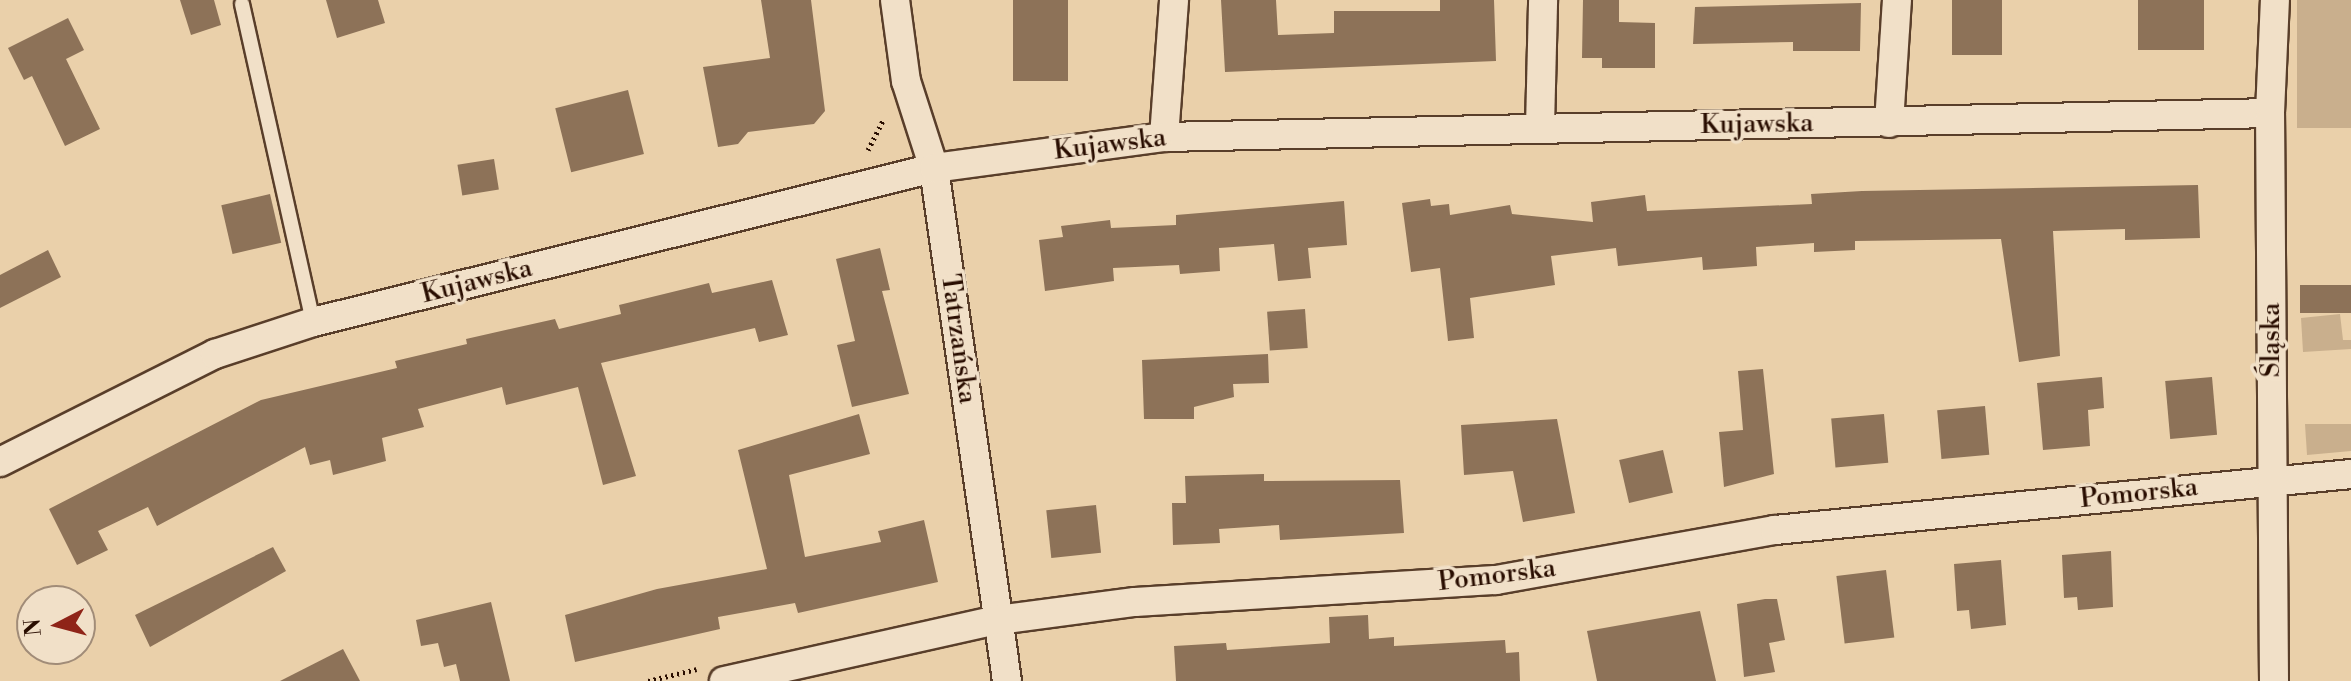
<!DOCTYPE html>
<meta charset="utf-8">
<style>
body{margin:0}
#map{position:relative;width:2351px;height:681px;overflow:hidden;background:#ead0aa;font-family:"Libre Bodoni",serif}
div>[style]{position:absolute}
.green>*{inset:0;background:#c9af8d;transform-origin:0 0}
.building>*{inset:0;background:#8d7258;transform-origin:0 0}
.path>*{height:5px;margin-top:-2.5px;transform-origin:0;background:repeating-linear-gradient(90deg,#290d00 0 2px,transparent 0 6px)}
.roads{filter:drop-shadow(2px 0 #593e2a) drop-shadow(-2px 0 #593e2a) drop-shadow(0 2px #593e2a) drop-shadow(0 -2px #593e2a)}
.lane>*{height:14px;margin:-7px;padding:0 7px;transform-origin:7px;border-radius:7px;background:#f1e0c8}
.street>*{height:28px;margin:-14px;padding:0 14px;transform-origin:14px;border-radius:14px;background:#f1e0c8}
span{translate:-50% -50%;white-space:nowrap;text-align:center;line-height:1.15;-webkit-text-stroke:7px #f1e0c8;paint-order:stroke}
.street-label{font-size:26px;color:#290d00}
.north{position:absolute;left:16px;top:585px;width:80px;height:80px;box-sizing:border-box;background:#f1e0c8;border:2px solid #a18c78;border-radius:50%;rotate:264deg;font-size:22px;font-weight:700;line-height:32px;text-align:center;color:#290d00}
.north::after{content:'';display:block;margin:auto;width:28px;height:36px;background:#8f2418;clip-path:polygon(50% 0,100% 100%,50% 72%,0 100%)}
</style>
<div id="map">
<div class="green">
<i style="left:2297px;top:0;width:54px;height:128px"></i>
<i style="clip-path:polygon(2340px 314px,2343px 340px,2351px 340px,2351px 349px,2303px 352px,2301px 318px)"></i>
<i style="clip-path:polygon(2305px 424px,2351px 424px,2351px 451px,2307px 455px)"></i>
</div>
<div class="building">
<i style="clip-path:polygon(180px 0,214px 0,221px 25px,191px 35px)"></i>
<i style="clip-path:polygon(326px 0,378px 0,385px 23px,337px 38px)"></i>
<i style="clip-path:polygon(761px 0,811px 0,825px 111px,814px 124px,748px 132px,738px 144px,718px 147px,703px 67px,770px 58px)"></i>
<i style="left:1013px;top:0;width:55px;height:81px"></i>
<i style="clip-path:polygon(1221px 0,1276px 0,1278px 35px,1334px 33px,1334px 11px,1440px 11px,1440px 0,1494px 0,1496px 61px,1225px 72px)"></i>
<i style="clip-path:polygon(1583px 0,1619px 0,1619px 22px,1655px 23px,1655px 68px,1602px 68px,1602px 58px,1582px 58px)"></i>
<i style="left:1952px;top:0;width:50px;height:55px"></i>
<i style="left:2138px;top:0;width:66px;height:50px"></i>
<i style="clip-path:polygon(1861px 3px,1860px 51px,1793px 51px,1793px 42px,1693px 44px,1695px 7px)"></i>
<i style="clip-path:polygon(68px 18px,84px 50px,66px 59px,100px 129px,65px 146px,32px 76px,24px 80px,8px 48px)"></i>
<i style="left:628px;top:90px;width:66px;height:75px;rotate:76deg"></i>
<i style="left:494px;top:159px;width:31px;height:37px;rotate:81deg"></i>
<i style="clip-path:polygon(2198px 185px,2200px 238px,2125px 240px,2125px 229px,2053px 231px,2060px 356px,2019px 362px,2001px 239px,1855px 241px,1855px 250px,1814px 252px,1814px 243px,1756px 247px,1757px 266px,1703px 270px,1702px 257px,1618px 266px,1616px 248px,1551px 256px,1555px 285px,1470px 298px,1474px 338px,1448px 341px,1440px 268px,1411px 272px,1402px 203px,1430px 199px,1431px 206px,1449px 204px,1450px 215px,1510px 205px,1512px 214px,1593px 222px,1591px 202px,1645px 195px,1647px 211px,1812px 204px,1811px 194px,1862px 191px)"></i>
<i style="left:270px;top:194px;width:50px;height:50px;rotate:77deg"></i>
<i style="clip-path:polygon(1344px 201px,1347px 245px,1308px 248px,1311px 278px,1278px 281px,1274px 244px,1219px 248px,1220px 271px,1180px 274px,1179px 265px,1113px 268px,1114px 281px,1045px 291px,1039px 240px,1063px 237px,1061px 226px,1110px 220px,1111px 228px,1176px 225px,1176px 215px)"></i>
<i style="clip-path:polygon(880px 248px,890px 290px,882px 291px,909px 394px,852px 407px,837px 345px,855px 341px,836px 259px)"></i>
<i style="clip-path:polygon(48px 250px,61px 277px,0 308px,0 275px)"></i>
<i style="clip-path:polygon(772px 280px,788px 335px,759px 342px,755px 328px,601px 363px,636px 476px,603px 485px,578px 387px,506px 405px,502px 387px,418px 409px,424px 427px,382px 438px,386px 461px,333px 475px,330px 460px,310px 465px,305px 447px,157px 526px,148px 507px,98px 531px,108px 550px,77px 565px,49px 509px,261px 400px,397px 368px,395px 361px,467px 344px,466px 339px,555px 319px,559px 329px,621px 314px,619px 305px,709px 283px,712px 293px)"></i>
<i style="left:2351px;top:285px;width:28px;height:51px;rotate:90deg"></i>
<i style="left:1305px;top:309px;width:39px;height:38px;rotate:86deg"></i>
<i style="clip-path:polygon(1268px 354px,1269px 383px,1233px 384px,1234px 397px,1194px 407px,1194px 419px,1144px 419px,1142px 360px)"></i>
<i style="clip-path:polygon(1763px 369px,1774px 474px,1724px 487px,1719px 432px,1743px 430px,1738px 371px)"></i>
<i style="clip-path:polygon(2102px 377px,2104px 408px,2088px 410px,2090px 446px,2043px 450px,2037px 383px)"></i>
<i style="left:2212px;top:377px;width:58px;height:47px;rotate:85deg"></i>
<i style="left:1985px;top:406px;width:49px;height:48px;rotate:85deg"></i>
<i style="clip-path:polygon(859px 414px,870px 454px,789px 475px,805px 557px,881px 542px,878px 531px,924px 520px,938px 582px,798px 613px,795px 603px,718px 617px,720px 629px,575px 662px,565px 615px,657px 589px,767px 569px,738px 450px)"></i>
<i style="left:1884px;top:414px;width:49px;height:53px;rotate:85deg"></i>
<i style="clip-path:polygon(1557px 419px,1575px 513px,1523px 522px,1513px 471px,1464px 475px,1461px 425px)"></i>
<i style="left:1663px;top:450px;width:44px;height:45px;rotate:77deg"></i>
<i style="clip-path:polygon(1264px 474px,1264px 481px,1400px 480px,1404px 533px,1280px 540px,1279px 525px,1219px 529px,1220px 543px,1173px 545px,1172px 503px,1186px 503px,1185px 476px)"></i>
<i style="left:1096px;top:505px;width:48px;height:50px;rotate:84deg"></i>
<i style="clip-path:polygon(273px 547px,286px 571px,150px 647px,135px 615px)"></i>
<i style="clip-path:polygon(2111px 551px,2113px 607px,2078px 610px,2077px 597px,2064px 598px,2062px 555px)"></i>
<i style="clip-path:polygon(2001px 560px,2006px 625px,1971px 629px,1969px 610px,1957px 611px,1954px 564px)"></i>
<i style="left:1886px;top:570px;width:68px;height:50px;rotate:83deg"></i>
<i style="clip-path:polygon(1765px 599px,1777px 599px,1785px 640px,1769px 643px,1775px 672px,1744px 677px,1737px 604px)"></i>
<i style="clip-path:polygon(491px 602px,510px 681px,460px 681px,456px 664px,444px 667px,438px 643px,421px 646px,416px 620px)"></i>
<i style="clip-path:polygon(1700px 611px,1716px 681px,1597px 681px,1587px 631px)"></i>
<i style="clip-path:polygon(1368px 615px,1369px 639px,1394px 637px,1394px 646px,1505px 640px,1506px 653px,1519px 652px,1520px 681px,1176px 681px,1174px 646px,1226px 643px,1227px 650px,1330px 643px,1329px 617px)"></i>
<i style="clip-path:polygon(343px 649px,360px 681px,280px 681px)"></i>
</div>
<div class="path">
<i style="left:868px;top:150px;width:34px;rotate:-63deg"></i>
<i style="left:648px;top:681px;width:50px;rotate:-13.8deg"></i>
</div>
<div class="roads">
<div class="lane">
<i style="left:242px;top:4px;width:326px;rotate:77.4deg"></i>
</div>
<div class="street">
<i style="left:895px;top:0;width:82px;rotate:82.3deg"></i>
<i style="left:906px;top:81px;width:91px;rotate:72.2deg"></i>
<i style="left:934px;top:168px;width:518px;rotate:81.9deg"></i>
<i style="left:1889px;top:123px;width:123px;rotate:-86.3deg"></i>
<i style="left:1540px;top:127px;width:127px;rotate:-88.6deg"></i>
<i style="left:1164px;top:137px;width:137px;rotate:-85.8deg"></i>
<i style="left:0;top:462px;width:241px;rotate:-26.7deg"></i>
<i style="left:215px;top:354px;width:103px;rotate:-18.1deg"></i>
<i style="left:313px;top:322px;width:640px;rotate:-13.93deg"></i>
<i style="left:934px;top:168px;width:232px;rotate:-7.7deg"></i>
<i style="left:1164px;top:137px;width:1106px;rotate:-1.24deg"></i>
<i style="left:724px;top:681px;width:281px;rotate:-12.6deg"></i>
<i style="left:998px;top:620px;width:138px;rotate:-7.5deg"></i>
<i style="left:1135px;top:602px;width:362px;rotate:-3.5deg"></i>
<i style="left:1496px;top:580px;width:283px;rotate:-10.2deg"></i>
<i style="left:1775px;top:530px;width:579px;rotate:-5.55deg"></i>
<i style="left:2274px;top:681px;width:568px;rotate:-90.4deg"></i>
<i style="left:2270px;top:113px;width:113px;rotate:-87.5deg"></i>
</div>
</div>
<div class="street-label">
<span style="left:1757px;top:125px;rotate:-1deg">Kujawska</span>
<span style="left:1110px;top:145px;rotate:-7deg">Kujawska</span>
<span style="left:477px;top:282px;rotate:-14deg">Kujawska</span>
<span style="left:958px;top:339px;rotate:82deg">Tatrzańska</span>
<span style="left:2272px;top:340px;rotate:-90deg">Śląska</span>
<span style="left:2139px;top:494px;rotate:-6deg">Pomorska</span>
<span style="left:1497px;top:576px;rotate:-7deg">Pomorska</span>
</div>
<div class="north">N</div>
</div>
